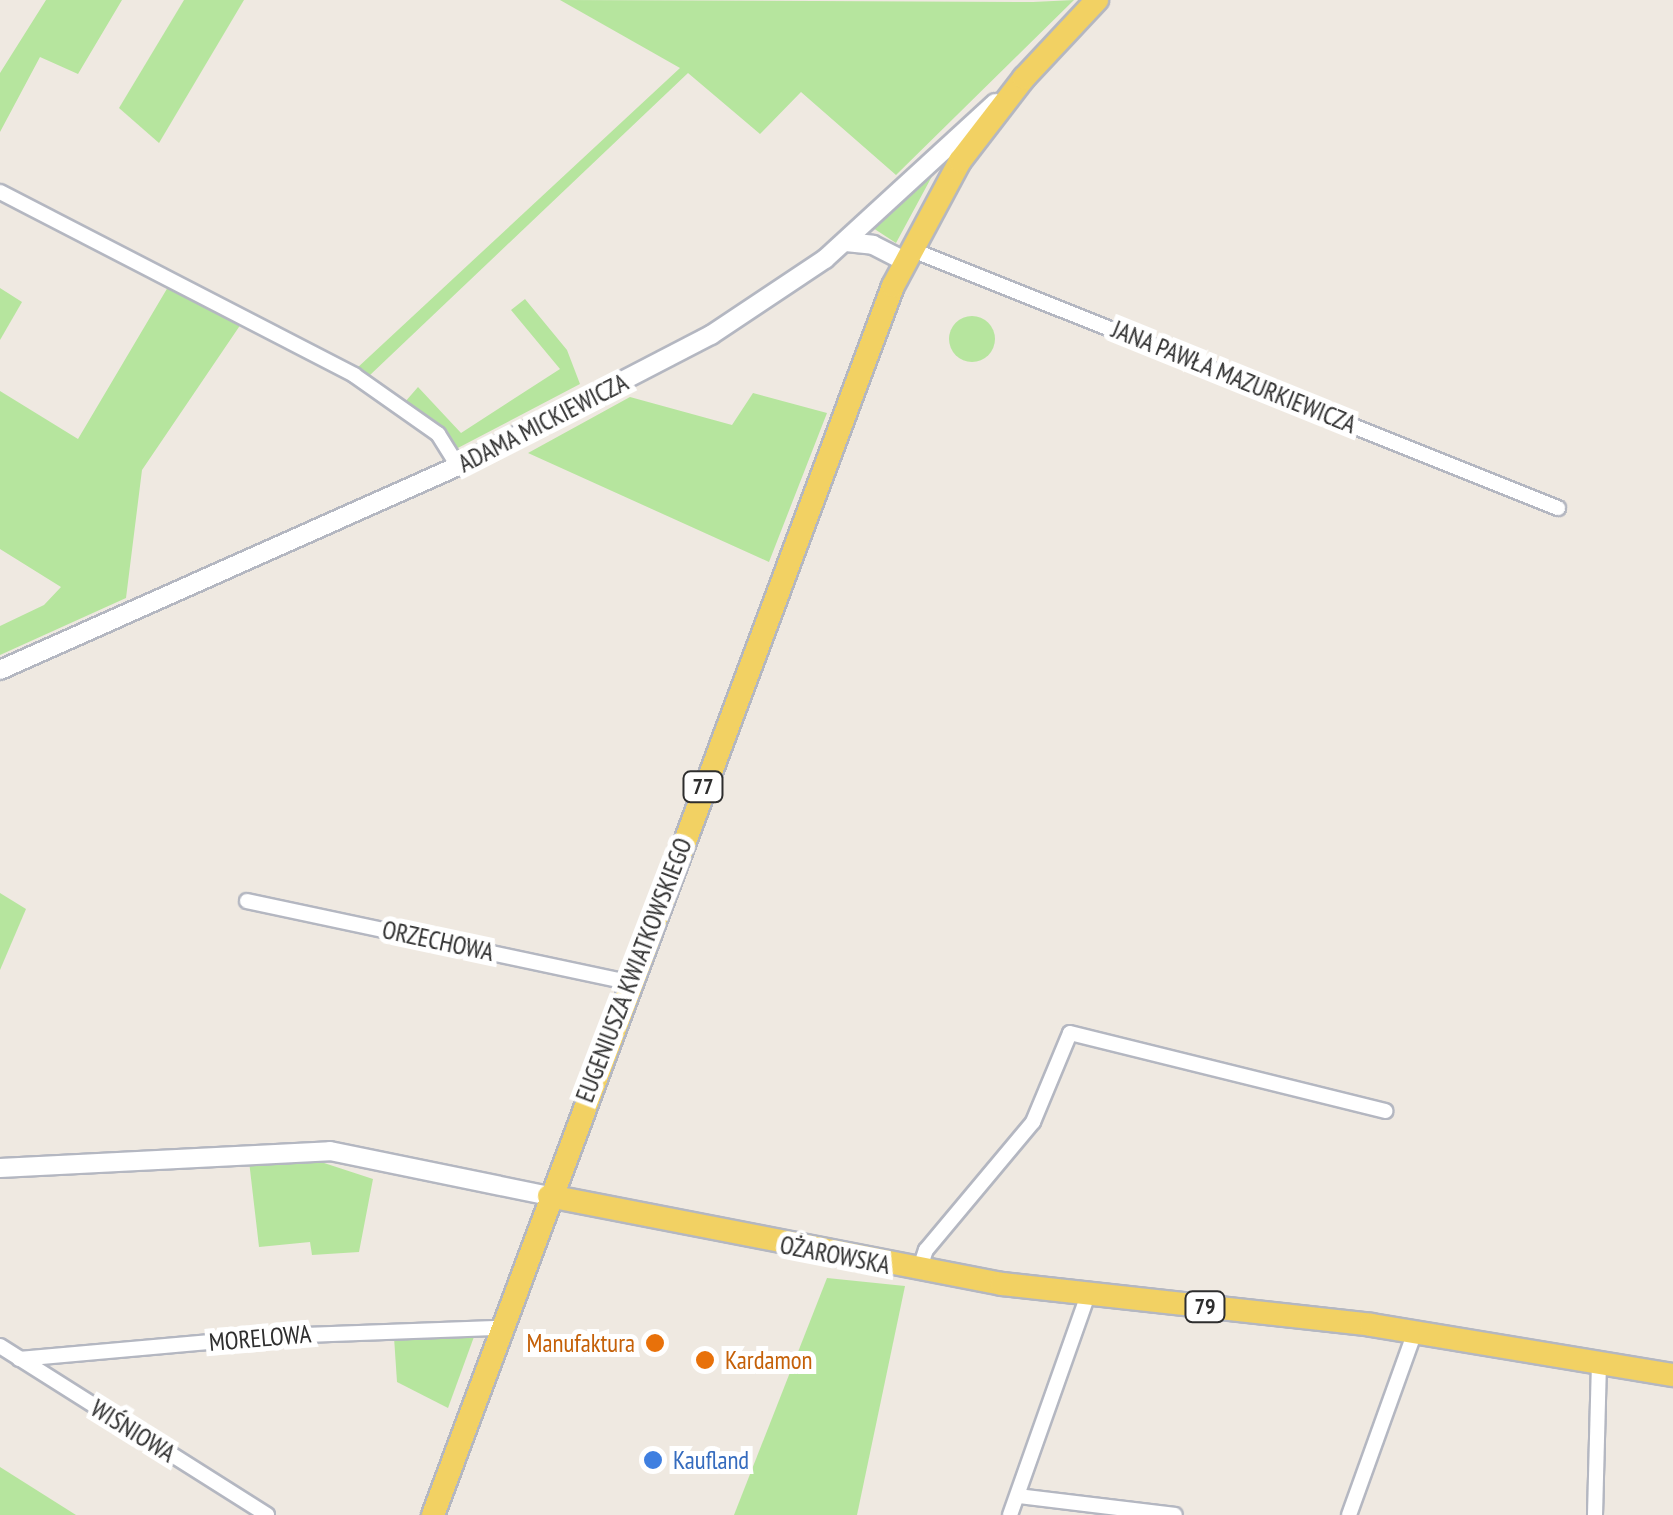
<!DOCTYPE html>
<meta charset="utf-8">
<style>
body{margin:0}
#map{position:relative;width:1673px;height:1515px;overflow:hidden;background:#efe9e1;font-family:"PT Sans Narrow",sans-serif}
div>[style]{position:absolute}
.green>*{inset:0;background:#b6e59e}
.round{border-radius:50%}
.roads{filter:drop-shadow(2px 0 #b4b7c1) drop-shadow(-2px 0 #b4b7c1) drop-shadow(0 2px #b4b7c1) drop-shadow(0 -2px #b4b7c1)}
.minor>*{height:14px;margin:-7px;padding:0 7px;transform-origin:7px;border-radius:7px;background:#fff}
.tertiary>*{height:18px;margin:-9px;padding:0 9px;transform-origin:9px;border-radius:9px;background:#fff}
.primary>*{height:22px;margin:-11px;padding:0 11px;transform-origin:11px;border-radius:11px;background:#f2d163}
.dots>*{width:28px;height:28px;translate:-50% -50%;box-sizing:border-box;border:5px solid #fff;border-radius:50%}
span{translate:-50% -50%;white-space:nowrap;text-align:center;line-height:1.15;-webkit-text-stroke:10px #fff;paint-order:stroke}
.shield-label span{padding:2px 8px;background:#fff;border:2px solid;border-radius:8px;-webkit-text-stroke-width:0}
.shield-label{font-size:22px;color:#2e2e2e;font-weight:700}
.street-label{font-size:25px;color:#2e2e2e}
.food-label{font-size:25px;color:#c56008}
.right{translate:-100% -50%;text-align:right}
.left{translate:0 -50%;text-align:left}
.shop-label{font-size:25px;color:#366cbe}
</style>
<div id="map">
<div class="green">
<i style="clip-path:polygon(46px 0,122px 0,78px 74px,40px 57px,0 132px,0 73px)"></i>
<i style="clip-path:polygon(184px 0,244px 0,159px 143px,119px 108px)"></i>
<i style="clip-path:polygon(560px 0,1033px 2px,1074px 0,896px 175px,801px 92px,760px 134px,688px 73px,369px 376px,356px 369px,680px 68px)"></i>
<i style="clip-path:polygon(937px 167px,896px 243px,873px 228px,902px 202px)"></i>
<i style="clip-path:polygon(168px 287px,241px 324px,142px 470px,126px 598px,0 655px,0 626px,44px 605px,61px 587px,0 549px,0 391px,78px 439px)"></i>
<i style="clip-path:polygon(0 288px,22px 302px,0 340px)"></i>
<i style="clip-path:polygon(525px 299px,567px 350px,580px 384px,454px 450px,442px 429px,405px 402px,418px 387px,461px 433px,560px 369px,511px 310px)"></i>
<i class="round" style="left:949px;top:316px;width:46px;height:46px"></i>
<i style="clip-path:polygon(753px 393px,827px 413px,769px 562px,528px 453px,630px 397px,732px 425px)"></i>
<i style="clip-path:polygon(0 893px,26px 909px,0 970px)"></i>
<i style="clip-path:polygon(249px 1161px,321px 1162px,373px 1179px,359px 1252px,312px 1255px,310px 1242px,259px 1247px)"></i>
<i style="clip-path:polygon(827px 1278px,905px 1286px,857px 1515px,734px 1515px)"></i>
<i style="clip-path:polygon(475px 1334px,448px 1408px,397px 1382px,394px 1337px)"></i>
<i style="clip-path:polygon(0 1467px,76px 1515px,0 1515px)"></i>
</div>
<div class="roads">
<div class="minor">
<i style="left:0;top:192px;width:399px;rotate:27.3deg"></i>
<i style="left:354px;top:375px;width:103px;rotate:35.1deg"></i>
<i style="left:438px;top:434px;width:38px;rotate:58deg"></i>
<i style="left:910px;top:249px;width:698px;rotate:21.79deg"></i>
<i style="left:247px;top:901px;width:390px;rotate:12deg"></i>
<i style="left:919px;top:1271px;width:22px;rotate:-72deg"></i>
<i style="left:926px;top:1250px;width:167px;rotate:-50.1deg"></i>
<i style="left:1033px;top:1122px;width:96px;rotate:-67.4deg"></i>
<i style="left:1070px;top:1033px;width:325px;rotate:13.9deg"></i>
<i style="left:0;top:1346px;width:316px;rotate:32.3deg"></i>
<i style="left:19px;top:1359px;width:260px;rotate:-5.1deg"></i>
<i style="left:278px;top:1336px;width:223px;rotate:-2.1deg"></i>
<i style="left:1018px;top:1496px;width:158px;rotate:6.9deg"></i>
<i style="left:1010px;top:1515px;width:233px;rotate:-70.5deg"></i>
<i style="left:1349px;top:1515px;width:195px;rotate:-70.2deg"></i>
<i style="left:1595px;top:1515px;width:152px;rotate:-88.5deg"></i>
</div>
<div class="tertiary">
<i style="left:846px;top:242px;width:27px;rotate:6deg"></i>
<i style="left:873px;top:245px;width:35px;rotate:27deg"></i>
<i style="left:0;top:670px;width:501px;rotate:-24.01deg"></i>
<i style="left:458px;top:466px;width:285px;rotate:-27.4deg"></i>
<i style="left:711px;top:335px;width:137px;rotate:-33.7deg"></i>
<i style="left:825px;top:259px;width:231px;rotate:-42.5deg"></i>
<i style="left:0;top:1168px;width:330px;rotate:-2.9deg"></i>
<i style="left:330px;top:1151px;width:224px;rotate:11.6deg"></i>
</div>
<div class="primary">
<i style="left:549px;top:1196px;width:461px;rotate:11deg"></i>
<i style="left:1002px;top:1284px;width:371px;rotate:6.3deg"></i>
<i style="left:1371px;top:1325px;width:306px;rotate:9.4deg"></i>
<i style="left:433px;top:1515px;width:1312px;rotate:-69.48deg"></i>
<i style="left:893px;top:286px;width:142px;rotate:-61.8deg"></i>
<i style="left:960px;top:161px;width:105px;rotate:-52.4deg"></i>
<i style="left:1024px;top:78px;width:107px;rotate:-46.9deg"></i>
</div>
</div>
<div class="dots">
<i style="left:655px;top:1343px;background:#e8710a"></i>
<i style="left:705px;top:1360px;background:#e8710a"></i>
<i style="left:653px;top:1460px;background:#3f7fe0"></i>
</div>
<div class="shield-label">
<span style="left:703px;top:787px">77</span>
<span style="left:1205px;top:1307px">79</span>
</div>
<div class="street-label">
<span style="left:1234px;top:377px;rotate:22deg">JANA PAWŁA MAZURKIEWICZA</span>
<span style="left:543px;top:423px;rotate:-27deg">ADAMA MICKIEWICZA</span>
<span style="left:438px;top:941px;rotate:12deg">ORZECHOWA</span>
<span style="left:634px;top:970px;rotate:-69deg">EUGENIUSZA KWIATKOWSKIEGO</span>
<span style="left:835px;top:1255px;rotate:11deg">OŻAROWSKA</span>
<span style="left:260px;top:1338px;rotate:-5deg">MORELOWA</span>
<span style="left:133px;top:1431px;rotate:32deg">WIŚNIOWA</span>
</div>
<div class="food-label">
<span class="right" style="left:635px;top:1343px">Manufaktura</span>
<span class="left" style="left:725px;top:1360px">Kardamon</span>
</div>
<div class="shop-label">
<span class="left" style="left:673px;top:1460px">Kaufland</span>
</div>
</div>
